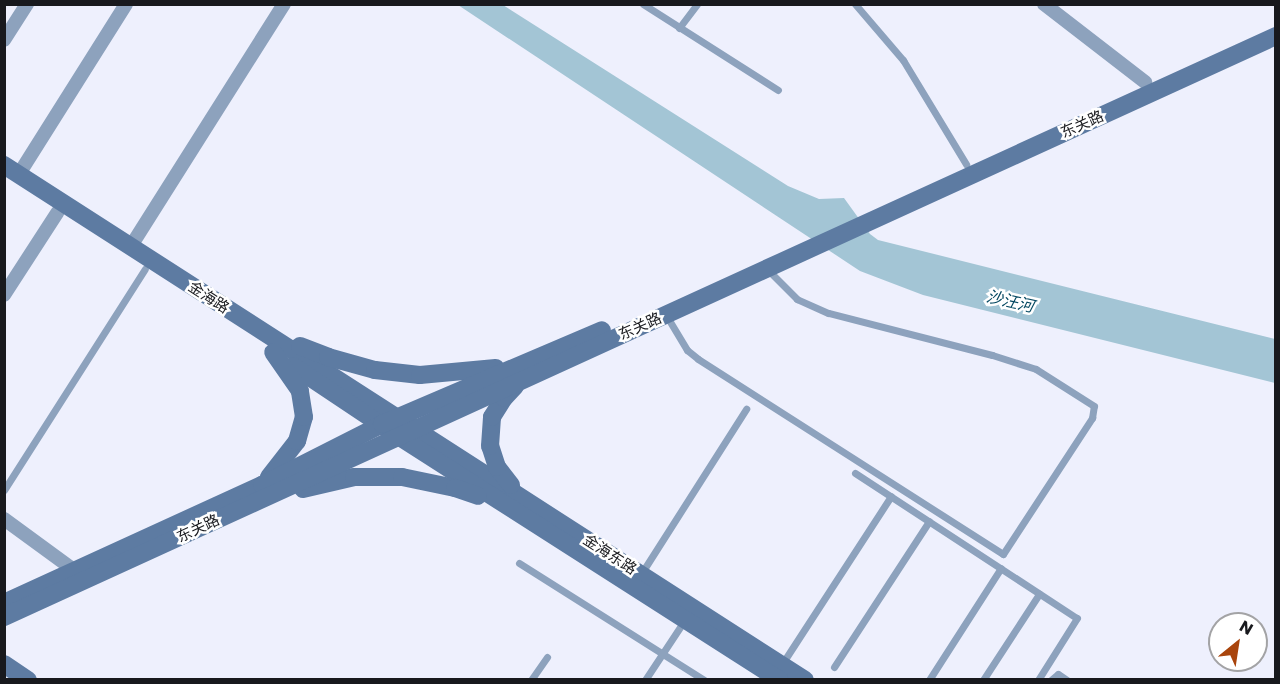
<!DOCTYPE html>
<meta charset="utf-8">
<style>
body{margin:0}
#map{position:relative;width:1280px;height:684px;overflow:hidden;background:#eef0fd;font-family:Poppins,"Noto Sans SC",sans-serif}
div>[style]{position:absolute}
.water>*{inset:0;background:#a3c5d5}
.lane>*{height:7px;margin:-3.5px;padding:0 3.5px;transform-origin:3.5px;border-radius:3.5px;background:#8da2bd}
.street>*{height:14px;margin:-7px;padding:0 7px;transform-origin:7px;border-radius:7px;background:#8da2bd}
.secondary>*{height:18px;margin:-9px;padding:0 9px;transform-origin:9px;border-radius:9px;background:#5d7ba2}
span{translate:-50% -50%;white-space:nowrap;text-align:center;line-height:1.15;-webkit-text-stroke:5px #fff;paint-order:stroke}
.street-label{font-size:15px;color:#18191d}
.water-label{font-size:16px;color:#064962;font-style:italic}
.frame{position:absolute;inset:0;border:6px solid #18191d;pointer-events:none}
.north{position:absolute;left:1208px;top:612px;width:60px;height:60px;box-sizing:border-box;background:#fff;border:2px solid #a3a3a5;border-radius:50%;rotate:30deg;font-size:16px;font-weight:700;line-height:24px;text-align:center;color:#18191d}
.north::after{content:'';display:block;margin:auto;width:21px;height:27px;background:#a9450d;clip-path:polygon(50% 0,100% 100%,50% 72%,0 100%)}
</style>
<div id="map">
<div class="water">
<i style="clip-path:polygon(458px 5px,503px 5px,788px 186px,819px 199px,844px 198px,870px 234px,878px 240px,1275px 339px,1275px 383px,923px 295px,860px 271px)"></i>
</div>
<div class="lane">
<i style="left:643px;top:4px;width:160px;rotate:32.5deg"></i>
<i style="left:855px;top:4px;width:74px;rotate:49.4deg"></i>
<i style="left:903px;top:60px;width:122px;rotate:58.8deg"></i>
<i style="left:679px;top:28px;width:30px;rotate:-53deg"></i>
<i style="left:666px;top:315px;width:41px;rotate:59deg"></i>
<i style="left:687px;top:350px;width:14px;rotate:39deg"></i>
<i style="left:698px;top:359px;width:362px;rotate:32.6deg"></i>
<i style="left:1003px;top:554px;width:163px;rotate:-56.8deg"></i>
<i style="left:1092px;top:418px;width:12px;rotate:-81deg"></i>
<i style="left:1094px;top:406px;width:69px;rotate:-147.5deg"></i>
<i style="left:1036px;top:369px;width:46px;rotate:-162.3deg"></i>
<i style="left:992px;top:355px;width:169px;rotate:-165.6deg"></i>
<i style="left:828px;top:313px;width:34px;rotate:-156deg"></i>
<i style="left:797px;top:299px;width:41px;rotate:-135deg"></i>
<i style="left:855px;top:473px;width:265px;rotate:33.2deg"></i>
<i style="left:1077px;top:618px;width:73px;rotate:122.2deg"></i>
<i style="left:4px;top:490px;width:262px;rotate:-57.5deg"></i>
<i style="left:519px;top:563px;width:219px;rotate:32.3deg"></i>
<i style="left:641px;top:574px;width:196px;rotate:-57.5deg"></i>
<i style="left:782px;top:664px;width:200px;rotate:-57deg"></i>
<i style="left:834px;top:667px;width:174px;rotate:-56.9deg"></i>
<i style="left:531px;top:680px;width:28px;rotate:-55deg"></i>
<i style="left:645px;top:680px;width:71px;rotate:-56.5deg"></i>
<i style="left:929px;top:680px;width:133px;rotate:-57.3deg"></i>
<i style="left:983px;top:680px;width:103px;rotate:-56.9deg"></i>
<i style="left:1051px;top:680px;width:9px;rotate:-41deg"></i>
<i style="left:1058px;top:674px;width:11px;rotate:34deg"></i>
</div>
<div class="street">
<i style="left:1044px;top:4px;width:128px;rotate:37.7deg"></i>
<i style="left:4px;top:40px;width:43px;rotate:-57.4deg"></i>
<i style="left:19px;top:174px;width:201px;rotate:-57.8deg"></i>
<i style="left:131px;top:246px;width:286px;rotate:-57.7deg"></i>
<i style="left:4px;top:295px;width:98px;rotate:-57.1deg"></i>
<i style="left:4px;top:519px;width:88px;rotate:36.2deg"></i>
</div>
<div class="secondary">
<i style="left:4px;top:165px;width:952px;rotate:32.74deg"></i>
<i style="left:300px;top:346px;width:30px;rotate:21deg"></i>
<i style="left:328px;top:357px;width:49px;rotate:15.5deg"></i>
<i style="left:375px;top:370px;width:45px;rotate:6.3deg"></i>
<i style="left:420px;top:375px;width:76px;rotate:-5.3deg"></i>
<i style="left:293px;top:366px;width:126px;rotate:33.7deg"></i>
<i style="left:398px;top:436px;width:453px;rotate:32.6deg"></i>
<i style="left:269px;top:477px;width:46px;rotate:-52.1deg"></i>
<i style="left:297px;top:441px;width:25px;rotate:-74deg"></i>
<i style="left:304px;top:417px;width:26px;rotate:-99deg"></i>
<i style="left:300px;top:391px;width:47px;rotate:-124.7deg"></i>
<i style="left:511px;top:485px;width:23px;rotate:-128deg"></i>
<i style="left:497px;top:467px;width:22px;rotate:-108deg"></i>
<i style="left:490px;top:446px;width:29px;rotate:-86deg"></i>
<i style="left:492px;top:417px;width:22px;rotate:-58deg"></i>
<i style="left:504px;top:398px;width:16px;rotate:-47deg"></i>
<i style="left:303px;top:489px;width:52px;rotate:-13.2deg"></i>
<i style="left:354px;top:477px;width:48px"></i>
<i style="left:402px;top:477px;width:54px;rotate:11.7deg"></i>
<i style="left:455px;top:488px;width:24px;rotate:19deg"></i>
<i style="left:4px;top:603px;width:284px;rotate:-24.6deg"></i>
<i style="left:262px;top:485px;width:135px;rotate:-26.9deg"></i>
<i style="left:382px;top:424px;width:239px;rotate:-23.1deg"></i>
<i style="left:4px;top:617px;width:1398px;rotate:-24.55deg"></i>
<i style="left:4px;top:664px;width:29px;rotate:34deg"></i>
</div>
<div class="street-label">
<span style="left:1082px;top:124px;rotate:-24deg">东关路</span>
<span style="left:209px;top:297px;rotate:33deg">金海路</span>
<span style="left:640px;top:326px;rotate:-24deg">东关路</span>
<span style="left:198px;top:528px;rotate:-25deg">东关路</span>
<span style="left:610px;top:554px;rotate:33deg">金海东路</span>
</div>
<div class="water-label">
<span style="left:1010px;top:302px;rotate:13deg">沙汪河</span>
</div>
<div class="frame"></div>
<div class="north">N</div>
</div>
